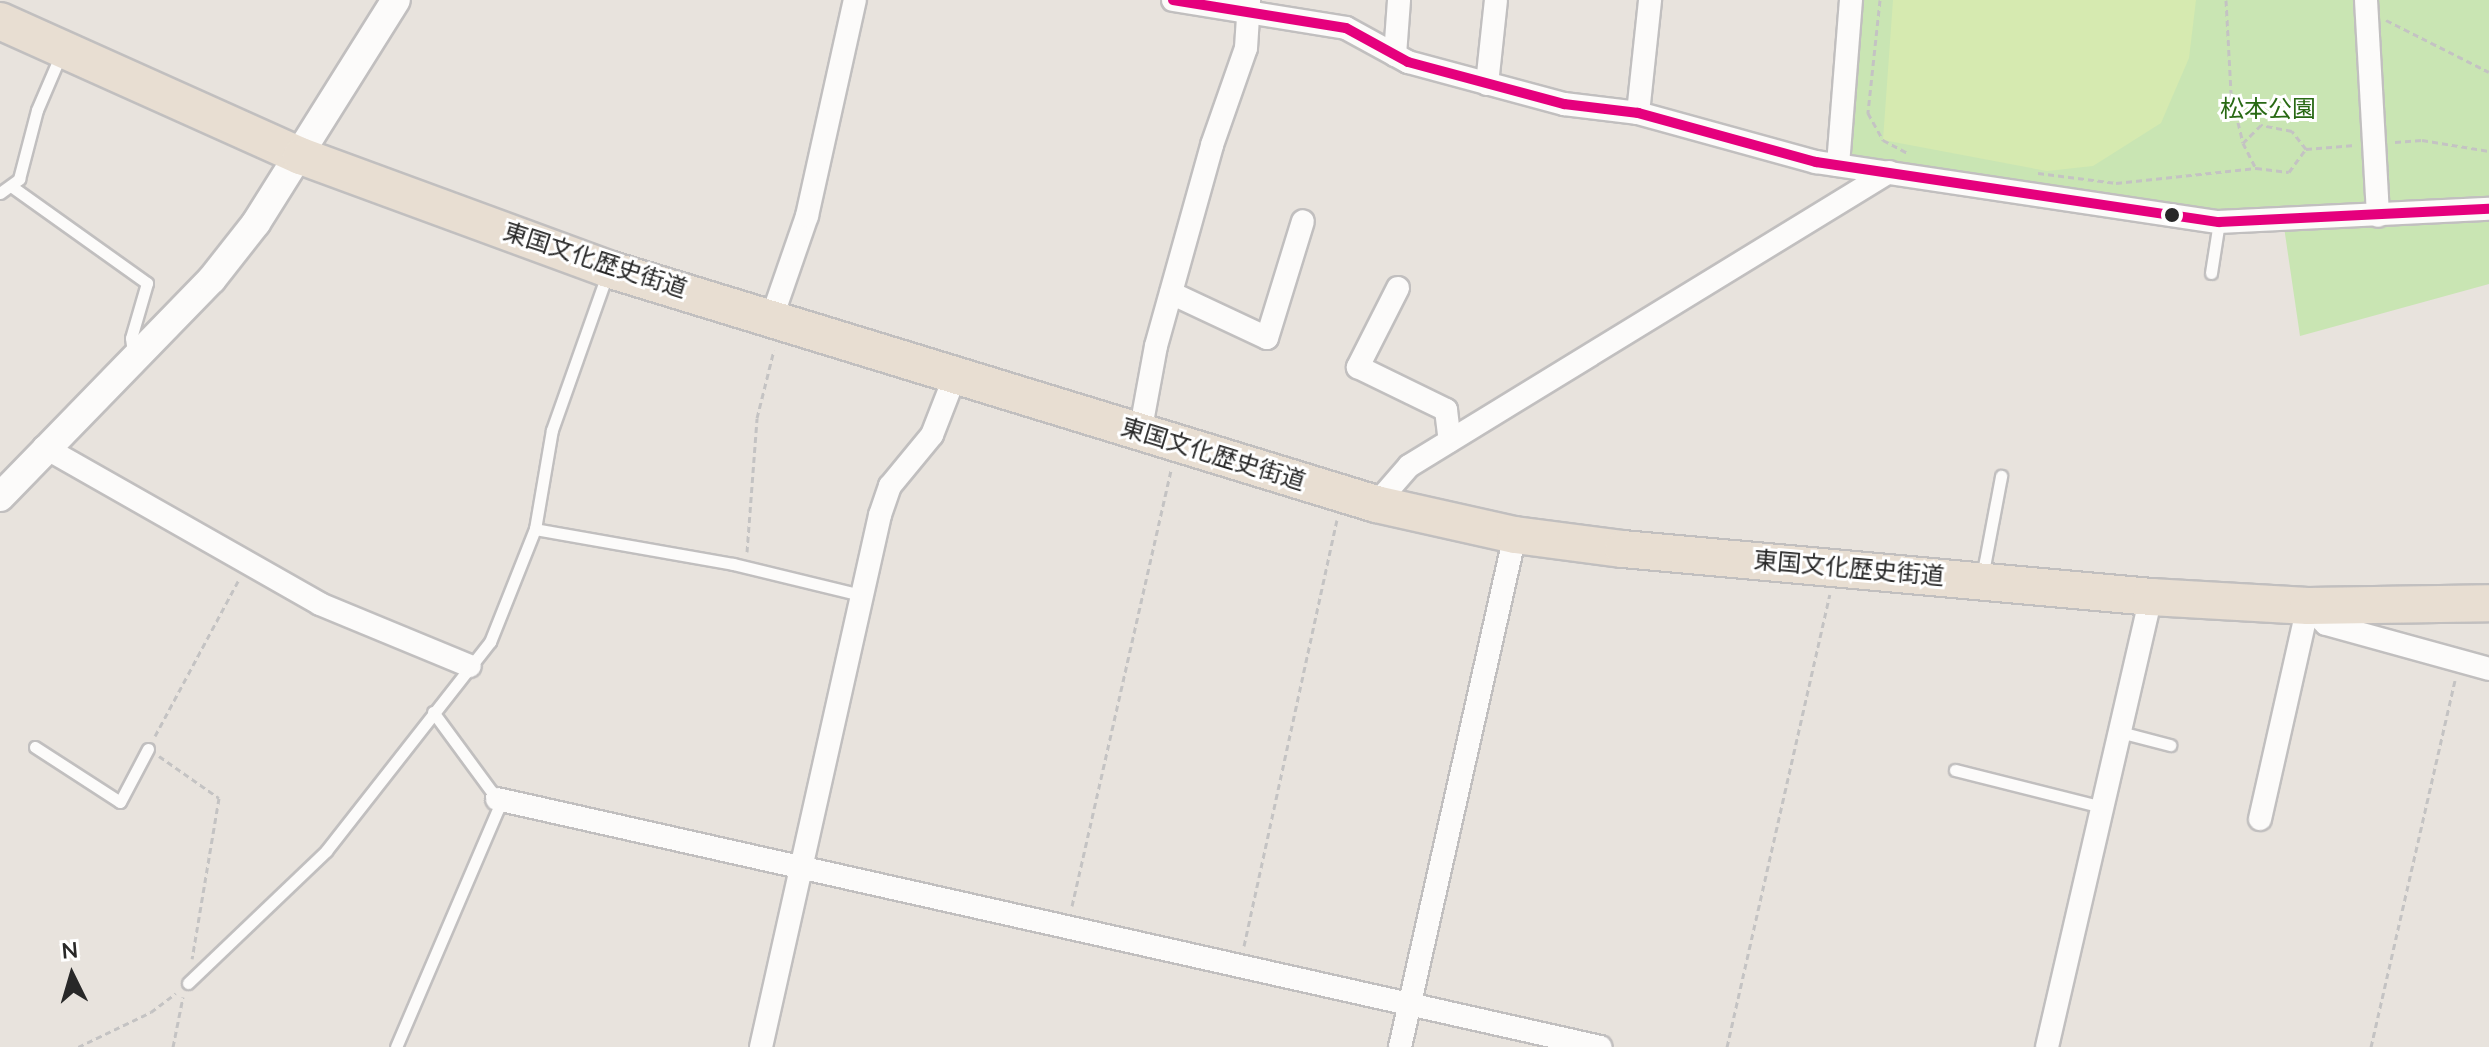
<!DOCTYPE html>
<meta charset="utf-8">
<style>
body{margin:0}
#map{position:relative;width:2489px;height:1047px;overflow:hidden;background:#e8e3dd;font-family:"Nunito Sans","Noto Sans JP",sans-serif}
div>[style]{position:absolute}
.green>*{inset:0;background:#c9e5b3}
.pitch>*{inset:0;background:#d6eab0}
.path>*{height:3px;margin-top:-1.5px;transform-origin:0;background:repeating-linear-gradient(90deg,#c4c3c3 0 6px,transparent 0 10px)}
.roads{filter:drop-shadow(2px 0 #c1bfbf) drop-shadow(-2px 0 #c1bfbf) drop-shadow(0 2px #c1bfbf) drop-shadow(0 -2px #c1bfbf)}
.service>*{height:11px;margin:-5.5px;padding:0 5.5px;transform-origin:5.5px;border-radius:5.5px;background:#fcfbfa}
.minor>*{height:22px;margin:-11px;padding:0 11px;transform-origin:11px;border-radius:11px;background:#fcfbfa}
.tertiary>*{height:28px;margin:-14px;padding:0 14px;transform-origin:14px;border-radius:14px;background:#fcfbfa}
.trunk>*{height:36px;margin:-18px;padding:0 18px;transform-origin:18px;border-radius:18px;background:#e8ded2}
.bus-1>*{height:10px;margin:-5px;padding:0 5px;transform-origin:5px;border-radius:5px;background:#e5007d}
.dots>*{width:22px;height:22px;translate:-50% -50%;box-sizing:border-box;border:4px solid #fff;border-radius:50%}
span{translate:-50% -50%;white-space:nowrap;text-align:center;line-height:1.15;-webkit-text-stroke:6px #fff;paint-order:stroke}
.park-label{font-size:24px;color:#286914}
.street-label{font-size:24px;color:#282828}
.north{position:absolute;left:32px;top:935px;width:80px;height:80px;-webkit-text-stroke:6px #fff;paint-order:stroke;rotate:355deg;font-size:22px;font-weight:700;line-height:32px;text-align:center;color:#282828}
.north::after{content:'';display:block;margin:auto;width:28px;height:36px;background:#282828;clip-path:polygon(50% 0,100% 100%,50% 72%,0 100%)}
</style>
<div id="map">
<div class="green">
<i style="clip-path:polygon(1857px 0,2489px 0,2489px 284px,2300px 336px,2284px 227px,2219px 222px,1843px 166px)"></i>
</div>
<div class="pitch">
<i style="clip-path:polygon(1893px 0,2196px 0,2189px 58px,2161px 123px,2093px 166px,2047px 171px,1883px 140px)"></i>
</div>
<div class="path">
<i style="left:1880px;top:0;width:114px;rotate:96.1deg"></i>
<i style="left:1868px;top:113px;width:31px;rotate:61deg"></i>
<i style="left:1883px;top:140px;width:27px;rotate:28deg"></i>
<i style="left:2226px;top:0;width:93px;rotate:86.9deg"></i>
<i style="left:2231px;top:93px;width:51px;rotate:76.5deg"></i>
<i style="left:2386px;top:20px;width:115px;rotate:26.8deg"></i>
<i style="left:2395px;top:142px;width:27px;rotate:-4deg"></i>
<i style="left:2422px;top:140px;width:68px;rotate:9.3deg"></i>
<i style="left:2306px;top:149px;width:23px;rotate:-128deg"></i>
<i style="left:2292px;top:131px;width:32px;rotate:-169deg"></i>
<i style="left:2261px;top:125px;width:25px;rotate:135deg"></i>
<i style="left:2243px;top:143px;width:28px;rotate:63deg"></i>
<i style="left:2256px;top:168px;width:33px;rotate:7deg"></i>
<i style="left:2289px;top:172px;width:29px;rotate:-54deg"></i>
<i style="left:2306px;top:149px;width:49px;rotate:-4.7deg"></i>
<i style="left:2038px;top:173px;width:79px;rotate:7.3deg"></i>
<i style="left:2116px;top:183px;width:141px;rotate:-6.1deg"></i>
<i style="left:747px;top:552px;width:134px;rotate:-85.7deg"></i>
<i style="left:757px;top:418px;width:70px;rotate:-76deg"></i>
<i style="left:155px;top:736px;width:176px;rotate:-61.8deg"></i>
<i style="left:159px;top:756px;width:73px;rotate:35deg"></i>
<i style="left:219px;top:798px;width:163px;rotate:99.5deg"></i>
<i style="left:1072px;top:906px;width:448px;rotate:-77.2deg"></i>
<i style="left:1244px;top:946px;width:436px;rotate:-77.7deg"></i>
<i style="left:78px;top:1047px;width:81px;rotate:-25.6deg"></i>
<i style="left:151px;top:1012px;width:31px;rotate:-37deg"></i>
<i style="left:173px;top:1047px;width:51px;rotate:-78.7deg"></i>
<i style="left:1727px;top:1047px;width:464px;rotate:-77.2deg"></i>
<i style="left:2371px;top:1047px;width:376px;rotate:-77.1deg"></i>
</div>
<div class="roads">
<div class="service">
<i style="left:11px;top:186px;width:167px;rotate:35.5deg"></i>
<i style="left:147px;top:283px;width:57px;rotate:106.2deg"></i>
<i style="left:131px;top:338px;width:15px;rotate:82deg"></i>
<i style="left:0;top:193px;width:24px;rotate:-36deg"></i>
<i style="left:19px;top:179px;width:71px;rotate:-75.4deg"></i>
<i style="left:37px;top:110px;width:61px;rotate:-66.8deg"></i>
<i style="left:2211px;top:273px;width:52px;rotate:-81.1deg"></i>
<i style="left:535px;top:529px;width:201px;rotate:10deg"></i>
<i style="left:733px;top:564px;width:132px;rotate:13.6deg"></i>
<i style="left:1982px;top:577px;width:103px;rotate:-79.3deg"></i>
<i style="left:2120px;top:732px;width:52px;rotate:14.6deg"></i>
<i style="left:35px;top:747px;width:101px;rotate:32.9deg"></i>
<i style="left:120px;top:802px;width:60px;rotate:-62.2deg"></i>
<i style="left:1955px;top:770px;width:152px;rotate:14.1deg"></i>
<i style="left:188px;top:983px;width:191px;rotate:-43.7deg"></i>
<i style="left:326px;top:851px;width:266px;rotate:-51.9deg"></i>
<i style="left:490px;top:642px;width:122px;rotate:-68.3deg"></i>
<i style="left:535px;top:529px;width:100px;rotate:-80.3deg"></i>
<i style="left:552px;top:430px;width:164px;rotate:-70.5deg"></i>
<i style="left:396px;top:1047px;width:259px;rotate:-66.8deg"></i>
<i style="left:498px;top:809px;width:10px;rotate:-96deg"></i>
<i style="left:497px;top:799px;width:108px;rotate:-126.3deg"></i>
</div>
<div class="minor">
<i style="left:1173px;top:0;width:175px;rotate:9.2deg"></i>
<i style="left:1346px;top:28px;width:71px;rotate:28.7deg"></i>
<i style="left:1408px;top:62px;width:162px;rotate:15.1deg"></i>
<i style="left:1564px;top:104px;width:75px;rotate:6.9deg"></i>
<i style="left:1638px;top:113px;width:185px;rotate:15.4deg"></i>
<i style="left:1816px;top:162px;width:407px;rotate:8.5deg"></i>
<i style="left:2219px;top:222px;width:270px;rotate:-2.8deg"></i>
<i style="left:2366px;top:0;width:216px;rotate:86.8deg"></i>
<i style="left:1395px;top:55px;width:55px;rotate:-85.8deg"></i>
<i style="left:1487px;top:84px;width:84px;rotate:-83.9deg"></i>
<i style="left:1638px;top:113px;width:114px;rotate:-83.9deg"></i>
<i style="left:1838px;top:165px;width:166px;rotate:-85.5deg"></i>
<i style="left:1398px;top:288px;width:89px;rotate:116.9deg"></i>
<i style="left:1358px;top:367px;width:98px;rotate:26deg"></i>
<i style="left:1446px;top:410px;width:31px;rotate:83deg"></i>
<i style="left:1171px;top:293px;width:106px;rotate:25.1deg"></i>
<i style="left:1267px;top:338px;width:122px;rotate:-72.9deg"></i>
<i style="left:772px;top:317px;width:107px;rotate:-70.9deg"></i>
<i style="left:807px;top:216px;width:221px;rotate:-77.5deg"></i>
<i style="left:1140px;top:433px;width:88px;rotate:-79.6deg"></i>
<i style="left:1156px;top:346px;width:209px;rotate:-74.4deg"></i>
<i style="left:1212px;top:145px;width:103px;rotate:-70.7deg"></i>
<i style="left:1246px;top:48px;width:47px;rotate:-86.3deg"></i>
<i style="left:44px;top:447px;width:318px;rotate:29.6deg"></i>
<i style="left:320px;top:604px;width:162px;rotate:22.5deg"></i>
<i style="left:1376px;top:504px;width:50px;rotate:-49deg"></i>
<i style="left:1409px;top:466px;width:563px;rotate:-31.49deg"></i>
<i style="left:2308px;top:606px;width:25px;rotate:45deg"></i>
<i style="left:2326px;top:624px;width:169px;rotate:15.4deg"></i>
<i style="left:497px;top:799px;width:1131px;rotate:12.67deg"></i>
<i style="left:2260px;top:819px;width:218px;rotate:-77.3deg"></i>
<i style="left:761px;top:1047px;width:545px;rotate:-77.39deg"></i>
<i style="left:880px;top:515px;width:31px;rotate:-71deg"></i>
<i style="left:890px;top:486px;width:66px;rotate:-50.5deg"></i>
<i style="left:932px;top:435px;width:63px;rotate:-68.7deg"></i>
<i style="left:1400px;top:1047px;width:525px;rotate:-77.34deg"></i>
<i style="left:2047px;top:1047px;width:462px;rotate:-77deg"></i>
</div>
<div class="tertiary">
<i style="left:0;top:497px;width:304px;rotate:-45.8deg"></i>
<i style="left:212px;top:279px;width:71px;rotate:-51.8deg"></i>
<i style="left:256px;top:223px;width:263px;rotate:-57.9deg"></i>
</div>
<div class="trunk">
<i style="left:0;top:21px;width:330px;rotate:24.2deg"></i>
<i style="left:301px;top:156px;width:327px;rotate:20.2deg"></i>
<i style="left:608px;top:269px;width:803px;rotate:17.01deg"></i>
<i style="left:1376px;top:504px;width:142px;rotate:12.6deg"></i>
<i style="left:1515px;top:535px;width:109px;rotate:7.4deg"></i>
<i style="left:1623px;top:549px;width:530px;rotate:5.19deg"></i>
<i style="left:2151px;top:597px;width:157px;rotate:3.3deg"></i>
<i style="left:2308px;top:606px;width:181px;rotate:-0.9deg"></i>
</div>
</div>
<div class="bus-1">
<i style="left:1173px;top:0;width:175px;rotate:9.2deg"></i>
<i style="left:1346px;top:28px;width:71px;rotate:28.7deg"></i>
<i style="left:1408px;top:62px;width:162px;rotate:15.1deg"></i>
<i style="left:1564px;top:104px;width:75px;rotate:6.9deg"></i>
<i style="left:1638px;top:113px;width:185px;rotate:15.4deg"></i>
<i style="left:1816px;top:162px;width:407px;rotate:8.5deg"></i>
<i style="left:2219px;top:222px;width:270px;rotate:-2.8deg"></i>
</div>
<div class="dots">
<i style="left:2172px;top:215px;background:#282828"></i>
</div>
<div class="park-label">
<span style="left:2268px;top:110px">松本公園</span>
</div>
<div class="street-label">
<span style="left:595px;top:261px;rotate:18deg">東国文化歴史街道</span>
<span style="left:1213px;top:455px;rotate:17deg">東国文化歴史街道</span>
<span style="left:1849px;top:569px;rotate:5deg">東国文化歴史街道</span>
</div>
<div class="north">N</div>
</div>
